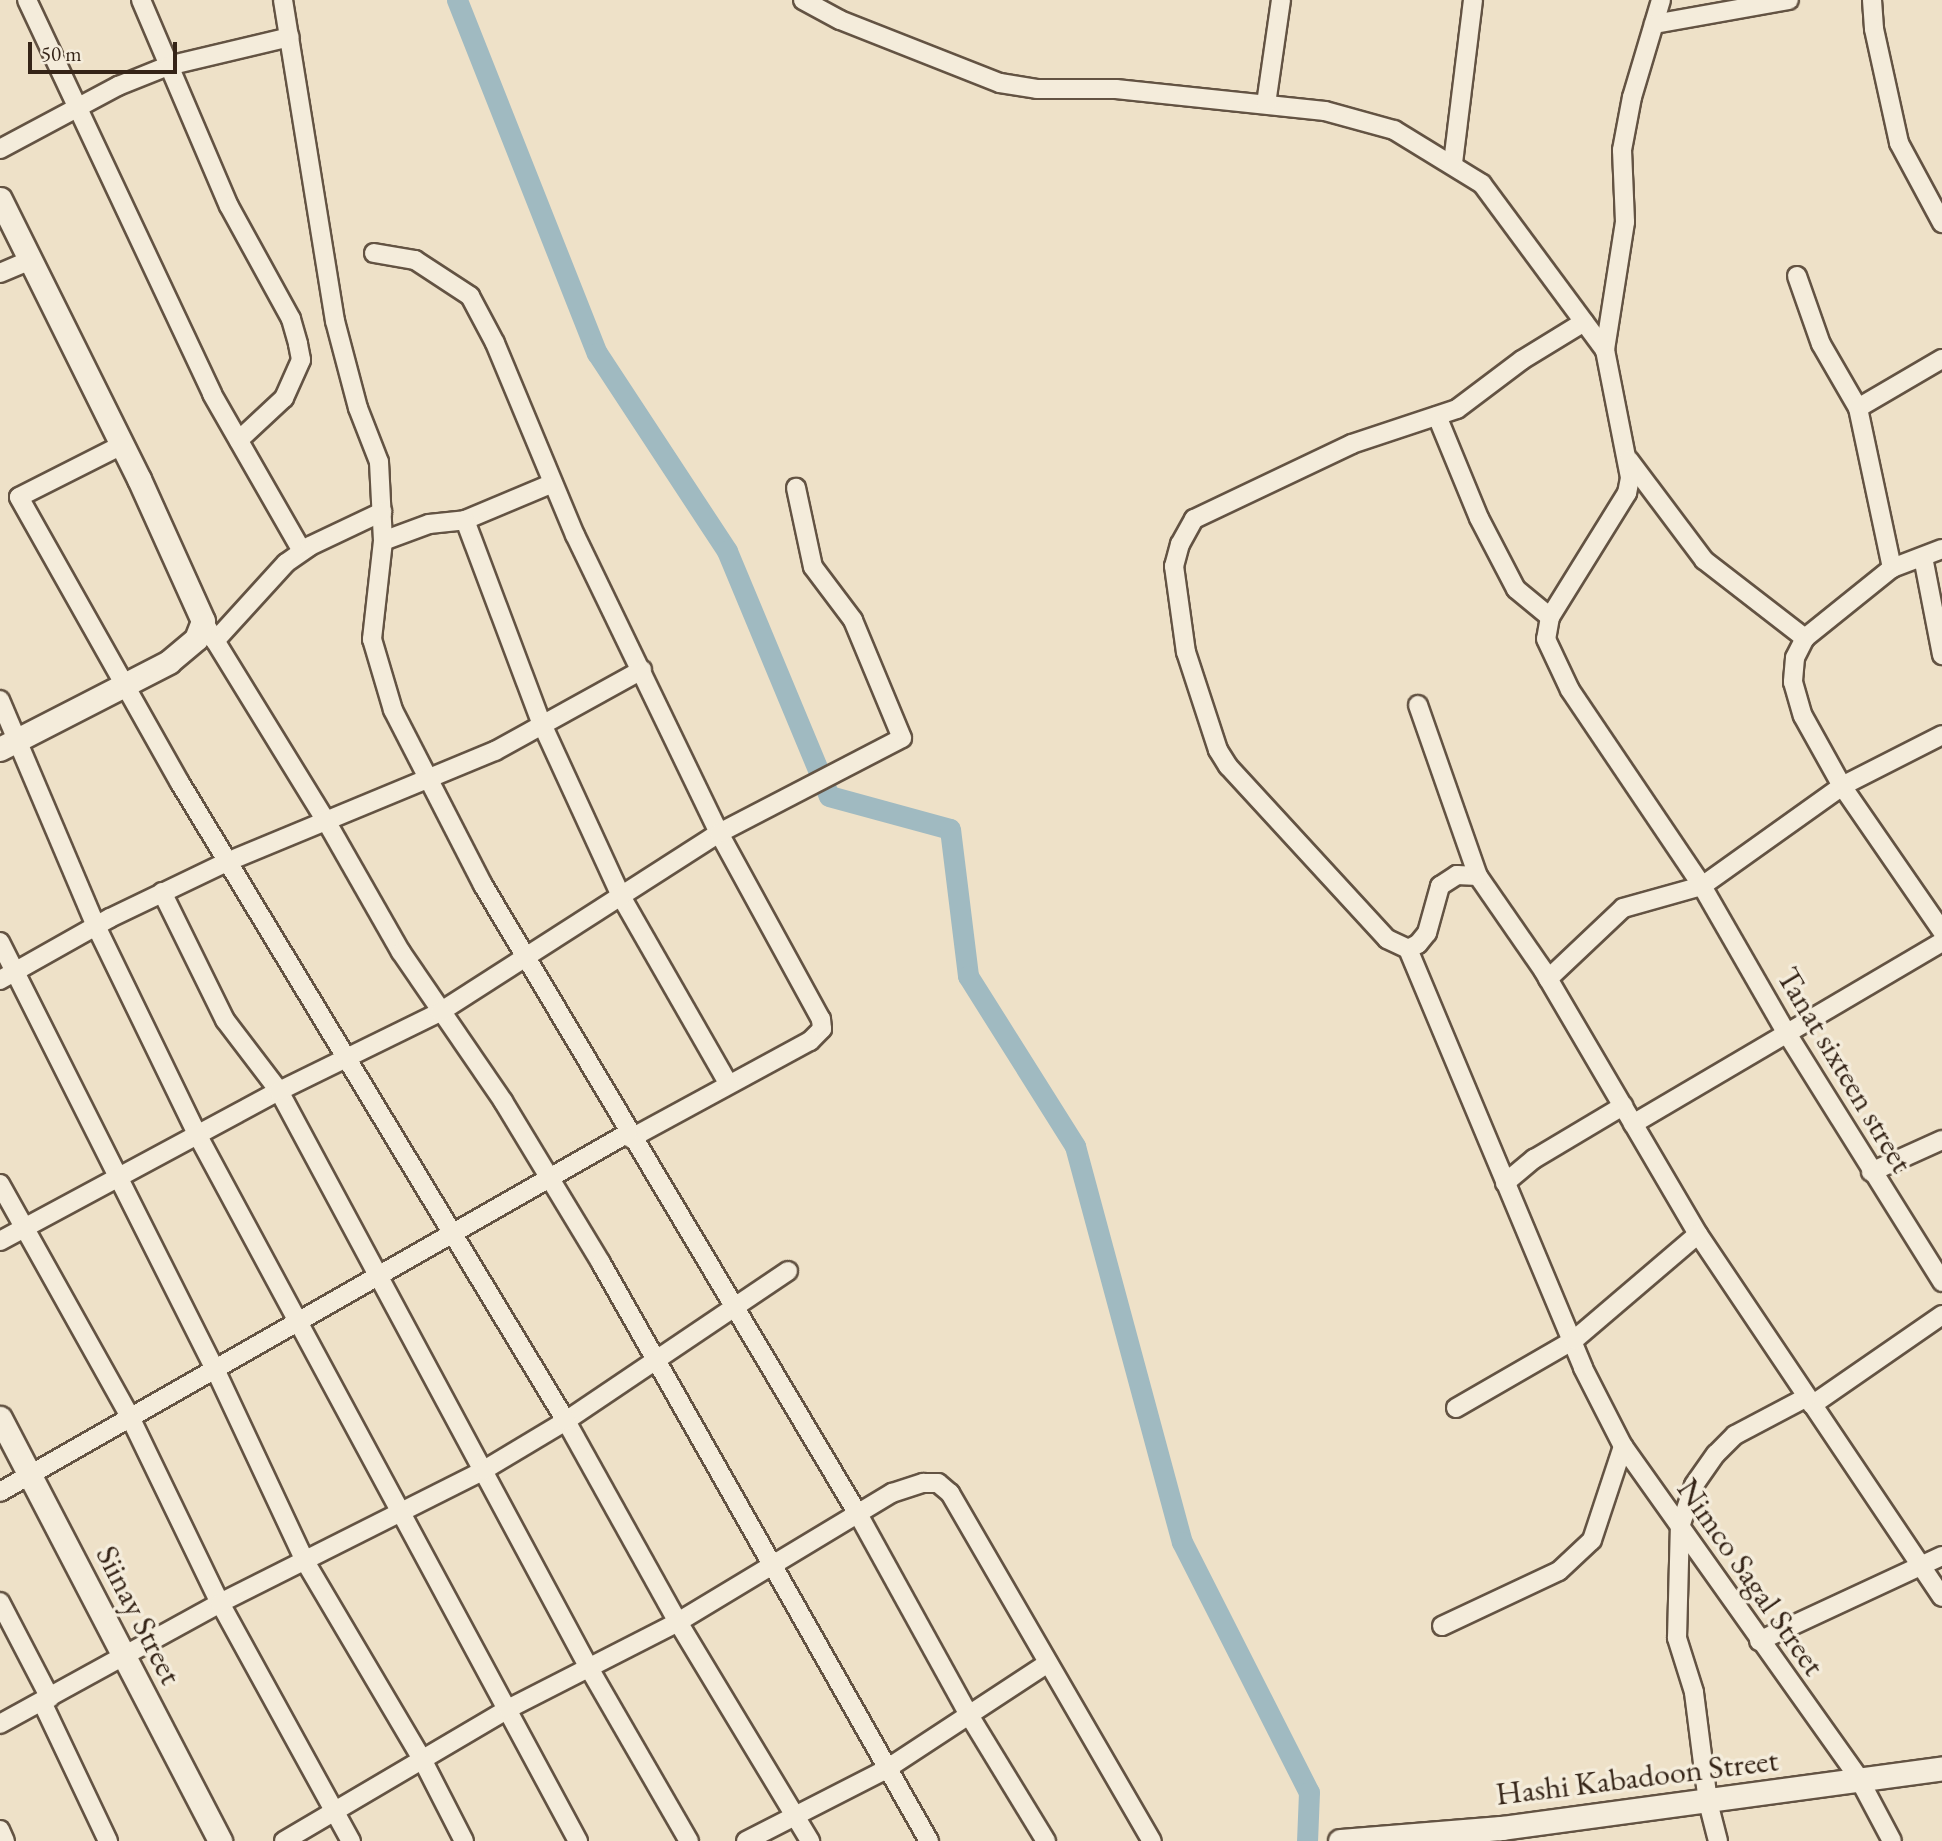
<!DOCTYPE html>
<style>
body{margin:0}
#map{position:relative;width:1942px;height:1841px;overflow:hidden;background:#eee1c8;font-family:"EB Garamond",serif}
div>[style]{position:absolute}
.canal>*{height:21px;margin:-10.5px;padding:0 10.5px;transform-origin:10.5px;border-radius:10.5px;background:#a0bac1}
.roads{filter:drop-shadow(2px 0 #635343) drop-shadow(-2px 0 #635343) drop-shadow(0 2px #635343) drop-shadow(0 -2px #635343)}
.minor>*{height:18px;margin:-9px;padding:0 9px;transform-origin:9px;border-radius:9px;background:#f4ecdb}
.tertiary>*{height:23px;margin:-11.5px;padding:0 11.5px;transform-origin:11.5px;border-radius:11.5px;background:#f4ecdb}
span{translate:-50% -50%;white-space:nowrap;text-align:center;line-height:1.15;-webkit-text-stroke:7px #f4ecdb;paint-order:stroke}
.street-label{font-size:32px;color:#352417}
.scale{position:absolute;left:28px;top:42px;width:149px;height:32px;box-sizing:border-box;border:4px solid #352417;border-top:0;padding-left:9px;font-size:21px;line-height:24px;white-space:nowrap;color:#352417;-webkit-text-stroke:5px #f4ecdb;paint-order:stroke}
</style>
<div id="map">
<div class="canal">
<i style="left:457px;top:0;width:380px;rotate:68.4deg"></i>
<i style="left:597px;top:353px;width:237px;rotate:56.7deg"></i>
<i style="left:727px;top:551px;width:265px;rotate:67.4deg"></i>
<i style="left:829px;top:796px;width:125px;rotate:15.3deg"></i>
<i style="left:950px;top:829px;width:148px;rotate:83deg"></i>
<i style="left:968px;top:976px;width:201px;rotate:57.8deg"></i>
<i style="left:1075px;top:1146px;width:410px;rotate:74.9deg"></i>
<i style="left:1182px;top:1542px;width:280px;rotate:63.1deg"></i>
<i style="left:1309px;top:1792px;width:49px;rotate:92.3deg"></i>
</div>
<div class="roads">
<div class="minor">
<i style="left:27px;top:0;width:435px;rotate:64.8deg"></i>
<i style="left:212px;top:394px;width:181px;rotate:60.2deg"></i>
<i style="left:141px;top:0;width:224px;rotate:66.9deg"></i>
<i style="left:229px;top:206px;width:129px;rotate:61.2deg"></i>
<i style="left:291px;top:319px;width:26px;rotate:74deg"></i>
<i style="left:298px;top:344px;width:16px;rotate:79deg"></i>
<i style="left:301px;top:360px;width:42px;rotate:114.1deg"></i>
<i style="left:284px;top:398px;width:62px;rotate:137deg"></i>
<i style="left:283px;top:0;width:325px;rotate:80.8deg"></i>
<i style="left:335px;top:321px;width:90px;rotate:75.2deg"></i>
<i style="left:358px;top:408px;width:58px;rotate:68.7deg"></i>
<i style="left:379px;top:462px;width:79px;rotate:87.1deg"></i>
<i style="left:383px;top:541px;width:99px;rotate:96.4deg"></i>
<i style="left:372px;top:639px;width:74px;rotate:73.5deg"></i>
<i style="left:393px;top:710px;width:197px;rotate:62.8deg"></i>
<i style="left:483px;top:885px;width:732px;rotate:59.2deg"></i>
<i style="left:858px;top:1514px;width:230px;rotate:61.1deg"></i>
<i style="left:969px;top:1715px;width:148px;rotate:58.6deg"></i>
<i style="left:803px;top:0;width:42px;rotate:28.4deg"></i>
<i style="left:840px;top:20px;width:172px;rotate:21.5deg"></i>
<i style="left:1000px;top:83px;width:37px;rotate:9deg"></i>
<i style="left:1037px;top:89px;width:79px"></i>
<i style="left:1116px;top:89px;width:210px;rotate:6deg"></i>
<i style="left:1325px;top:111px;width:72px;rotate:15.4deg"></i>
<i style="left:1394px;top:130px;width:103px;rotate:31.5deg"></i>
<i style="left:1482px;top:184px;width:207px;rotate:53.5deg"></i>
<i style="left:1661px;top:0;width:101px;rotate:106.6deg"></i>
<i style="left:1632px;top:97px;width:54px;rotate:100.7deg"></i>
<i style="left:1622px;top:150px;width:72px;rotate:87.6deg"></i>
<i style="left:1625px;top:222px;width:130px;rotate:98.9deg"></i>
<i style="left:1605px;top:350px;width:130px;rotate:78.9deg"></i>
<i style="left:1630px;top:478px;width:15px;rotate:101deg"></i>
<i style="left:1627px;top:493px;width:146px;rotate:121.8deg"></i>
<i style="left:1550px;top:617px;width:22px;rotate:100deg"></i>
<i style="left:1546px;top:639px;width:56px;rotate:64.8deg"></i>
<i style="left:1570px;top:690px;width:236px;rotate:56deg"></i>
<i style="left:1702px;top:886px;width:168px;rotate:60.1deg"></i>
<i style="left:1786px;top:1032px;width:295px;rotate:58deg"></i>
<i style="left:1872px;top:0;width:29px;rotate:86deg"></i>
<i style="left:1874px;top:29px;width:117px;rotate:77.6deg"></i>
<i style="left:1899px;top:143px;width:91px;rotate:61.7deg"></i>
<i style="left:1654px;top:24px;width:137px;rotate:-10.1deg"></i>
<i style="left:1266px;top:104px;width:105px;rotate:-81.8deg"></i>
<i style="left:0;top:149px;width:134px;rotate:-28.1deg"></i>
<i style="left:118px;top:86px;width:54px;rotate:-21.8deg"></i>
<i style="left:168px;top:66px;width:125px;rotate:-13.4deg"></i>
<i style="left:1453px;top:163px;width:164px;rotate:-83deg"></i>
<i style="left:374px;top:253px;width:42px;rotate:9.7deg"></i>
<i style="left:415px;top:260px;width:66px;rotate:33.2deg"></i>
<i style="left:470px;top:296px;width:53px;rotate:62deg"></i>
<i style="left:495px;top:343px;width:208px;rotate:67.4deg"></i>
<i style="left:575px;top:535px;width:331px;rotate:64.2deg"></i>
<i style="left:719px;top:833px;width:212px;rotate:61.3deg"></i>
<i style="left:821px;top:1019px;width:10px;rotate:84deg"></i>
<i style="left:822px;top:1029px;width:17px;rotate:135deg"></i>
<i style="left:810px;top:1041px;width:204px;rotate:151.5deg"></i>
<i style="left:0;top:273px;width:33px;rotate:-23deg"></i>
<i style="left:1797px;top:276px;width:72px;rotate:70.6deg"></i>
<i style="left:1821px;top:344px;width:74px;rotate:60deg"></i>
<i style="left:1858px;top:408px;width:164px;rotate:78deg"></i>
<i style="left:1584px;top:322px;width:73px;rotate:148.5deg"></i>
<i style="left:1522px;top:360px;width:81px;rotate:143deg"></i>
<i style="left:1457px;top:409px;width:111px;rotate:161.6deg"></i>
<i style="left:1352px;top:444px;width:175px;rotate:154.6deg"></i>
<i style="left:1194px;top:519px;width:29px;rotate:119deg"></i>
<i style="left:1180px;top:544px;width:23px;rotate:105deg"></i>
<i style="left:1174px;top:566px;width:87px;rotate:82.1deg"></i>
<i style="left:1186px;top:652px;width:103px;rotate:71.9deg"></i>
<i style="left:1218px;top:750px;width:19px;rotate:58deg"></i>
<i style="left:1228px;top:766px;width:235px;rotate:47.4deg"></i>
<i style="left:1387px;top:939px;width:23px;rotate:25deg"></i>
<i style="left:1408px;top:949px;width:11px;rotate:-27deg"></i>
<i style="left:1418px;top:944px;width:14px;rotate:-51deg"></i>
<i style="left:1427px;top:933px;width:49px;rotate:-74.5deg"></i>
<i style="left:1440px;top:886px;width:20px;rotate:-33deg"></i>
<i style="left:1457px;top:875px;width:21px;rotate:3deg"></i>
<i style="left:1478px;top:876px;width:114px;rotate:55.3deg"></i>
<i style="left:1543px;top:970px;width:306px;rotate:59.6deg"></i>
<i style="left:1698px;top:1234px;width:437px;rotate:56.1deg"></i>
<i style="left:1858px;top:408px;width:97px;rotate:-30.3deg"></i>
<i style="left:1437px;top:416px;width:110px;rotate:67.6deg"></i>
<i style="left:1479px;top:518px;width:80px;rotate:62.5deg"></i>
<i style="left:1516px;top:589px;width:44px;rotate:39.5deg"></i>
<i style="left:1629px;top:460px;width:125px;rotate:53.1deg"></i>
<i style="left:1704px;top:560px;width:128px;rotate:37.7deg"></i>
<i style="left:465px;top:520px;width:95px;rotate:-22.8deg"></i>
<i style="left:383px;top:541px;width:49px;rotate:-20.3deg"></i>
<i style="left:429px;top:524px;width:36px;rotate:-6deg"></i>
<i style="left:465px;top:520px;width:216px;rotate:69.4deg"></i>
<i style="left:541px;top:722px;width:194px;rotate:65.3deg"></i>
<i style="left:622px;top:898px;width:213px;rotate:60.2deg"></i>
<i style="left:1942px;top:549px;width:53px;rotate:159.2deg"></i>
<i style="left:1892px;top:568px;width:112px;rotate:141.2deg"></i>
<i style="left:1805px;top:638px;width:22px;rotate:117deg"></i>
<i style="left:1795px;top:658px;width:24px;rotate:95deg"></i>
<i style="left:1793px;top:682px;width:35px;rotate:74deg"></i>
<i style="left:1803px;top:716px;width:80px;rotate:60.9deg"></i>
<i style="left:1842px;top:786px;width:176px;rotate:55.4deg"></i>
<i style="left:1923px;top:557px;width:100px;rotate:79deg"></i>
<i style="left:203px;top:621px;width:233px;rotate:58.4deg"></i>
<i style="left:325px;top:819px;width:153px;rotate:60.3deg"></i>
<i style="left:401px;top:952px;width:181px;rotate:55.6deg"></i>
<i style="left:503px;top:1101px;width:189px;rotate:58.8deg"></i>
<i style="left:601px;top:1263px;width:665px;rotate:60.43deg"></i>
<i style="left:215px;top:641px;width:105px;rotate:-47.7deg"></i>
<i style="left:286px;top:563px;width:29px;rotate:-35deg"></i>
<i style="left:310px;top:546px;width:80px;rotate:-25.3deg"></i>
<i style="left:0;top:700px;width:246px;rotate:67deg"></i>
<i style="left:96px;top:926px;width:233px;rotate:64.1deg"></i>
<i style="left:198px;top:1136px;width:801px;rotate:61.68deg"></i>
<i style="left:1418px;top:705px;width:181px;rotate:70.7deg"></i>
<i style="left:162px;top:892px;width:143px;rotate:63.8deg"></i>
<i style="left:225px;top:1020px;width:89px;rotate:52.7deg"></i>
<i style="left:279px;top:1091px;width:655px;rotate:61.75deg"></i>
<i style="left:589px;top:1668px;width:200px;rotate:60deg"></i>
<i style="left:0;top:942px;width:478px;rotate:63.3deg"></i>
<i style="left:215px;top:1369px;width:214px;rotate:64.9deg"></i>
<i style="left:306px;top:1563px;width:228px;rotate:59.4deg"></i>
<i style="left:422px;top:1759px;width:92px;rotate:62.9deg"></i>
<i style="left:1408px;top:949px;width:454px;rotate:67.3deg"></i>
<i style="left:1583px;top:1368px;width:88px;rotate:62.9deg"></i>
<i style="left:1623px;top:1446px;width:406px;rotate:54.6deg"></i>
<i style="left:1858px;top:1777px;width:72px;rotate:62deg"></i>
<i style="left:1548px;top:979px;width:103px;rotate:-43.4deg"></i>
<i style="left:1623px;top:908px;width:82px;rotate:-15.6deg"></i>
<i style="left:1702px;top:886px;width:172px;rotate:-35.5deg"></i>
<i style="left:1842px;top:786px;width:112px;rotate:-27deg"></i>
<i style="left:0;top:980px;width:126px;rotate:-29.4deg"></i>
<i style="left:110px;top:918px;width:132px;rotate:-25.6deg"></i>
<i style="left:229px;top:861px;width:288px;rotate:-22.5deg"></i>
<i style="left:495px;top:751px;width:168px;rotate:-28.9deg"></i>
<i style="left:1633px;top:1124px;width:359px;rotate:-30.5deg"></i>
<i style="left:1871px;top:1172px;width:78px;rotate:-24.3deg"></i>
<i style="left:1505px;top:1183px;width:38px;rotate:-40deg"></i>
<i style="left:1534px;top:1159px;width:104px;rotate:-30.8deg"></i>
<i style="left:0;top:1184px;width:265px;rotate:60.8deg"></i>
<i style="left:129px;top:1415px;width:209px;rotate:64.2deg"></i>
<i style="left:220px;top:1603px;width:272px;rotate:61.2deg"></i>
<i style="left:0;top:1241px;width:317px;rotate:-28.3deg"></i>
<i style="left:279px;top:1091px;width:179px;rotate:-26.1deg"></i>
<i style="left:440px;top:1012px;width:331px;rotate:-32.7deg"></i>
<i style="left:719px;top:833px;width:206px;rotate:-27.4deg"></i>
<i style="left:902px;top:738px;width:128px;rotate:-112.6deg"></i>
<i style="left:853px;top:620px;width:66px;rotate:-127deg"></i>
<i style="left:813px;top:567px;width:81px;rotate:-102.1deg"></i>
<i style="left:788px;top:1271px;width:268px;rotate:146deg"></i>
<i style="left:566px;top:1421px;width:230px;rotate:60.9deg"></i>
<i style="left:678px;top:1622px;width:256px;rotate:58.9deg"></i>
<i style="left:1812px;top:1405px;width:158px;rotate:-34.7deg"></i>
<i style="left:1456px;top:1408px;width:136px;rotate:-30deg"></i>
<i style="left:1574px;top:1340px;width:163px;rotate:-40.5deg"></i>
<i style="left:0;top:1492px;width:723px;rotate:-29.75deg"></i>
<i style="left:0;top:1602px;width:108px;rotate:62.5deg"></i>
<i style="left:1442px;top:1626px;width:129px;rotate:-25.2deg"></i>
<i style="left:1559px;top:1571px;width:45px;rotate:-43.2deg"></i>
<i style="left:1592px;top:1540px;width:99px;rotate:-71.7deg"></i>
<i style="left:1759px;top:1641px;width:202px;rotate:-24.9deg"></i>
<i style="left:42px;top:1702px;width:154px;rotate:64.6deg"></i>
<i style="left:0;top:1724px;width:251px;rotate:-28.8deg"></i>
<i style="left:220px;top:1603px;width:296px;rotate:-26.7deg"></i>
<i style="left:484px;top:1470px;width:96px;rotate:-30.9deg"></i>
<i style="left:566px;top:1421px;width:746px;rotate:-121.17deg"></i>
<i style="left:180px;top:783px;width:328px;rotate:-119.4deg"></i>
<i style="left:19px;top:497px;width:115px;rotate:-26.8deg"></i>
<i style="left:0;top:1830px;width:12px;rotate:66deg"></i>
<i style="left:284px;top:1841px;width:260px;rotate:-30.5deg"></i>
<i style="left:508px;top:1709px;width:191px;rotate:-27.1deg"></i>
<i style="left:678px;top:1622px;width:250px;rotate:-31.1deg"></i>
<i style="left:892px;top:1493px;width:33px;rotate:-18deg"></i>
<i style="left:923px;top:1483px;width:15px"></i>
<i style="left:938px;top:1483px;width:16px;rotate:40deg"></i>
<i style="left:950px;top:1493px;width:402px;rotate:59.9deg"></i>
<i style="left:746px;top:1841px;width:156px;rotate:-27.1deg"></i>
<i style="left:885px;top:1770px;width:195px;rotate:-33.3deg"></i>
<i style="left:1718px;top:1841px;width:40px;rotate:-104.4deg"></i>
<i style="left:1708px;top:1802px;width:111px;rotate:-97.3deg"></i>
<i style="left:1694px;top:1692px;width:57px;rotate:-107.5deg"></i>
<i style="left:1677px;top:1638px;width:111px;rotate:-88.5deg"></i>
<i style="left:1680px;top:1527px;width:44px;rotate:-71.6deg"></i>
<i style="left:1694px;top:1485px;width:38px;rotate:-55deg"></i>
<i style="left:1716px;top:1454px;width:27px;rotate:-45deg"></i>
<i style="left:1735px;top:1435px;width:81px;rotate:-27.8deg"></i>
</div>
<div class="tertiary">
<i style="left:0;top:199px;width:313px;rotate:63.6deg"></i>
<i style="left:139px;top:479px;width:156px;rotate:65.7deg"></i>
<i style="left:203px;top:621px;width:19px;rotate:111deg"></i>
<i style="left:196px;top:639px;width:35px;rotate:140deg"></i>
<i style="left:169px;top:662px;width:190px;rotate:152.8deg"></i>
<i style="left:0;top:1418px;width:477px;rotate:62.5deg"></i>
<i style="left:1340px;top:1841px;width:162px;rotate:-4.6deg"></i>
<i style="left:1501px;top:1828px;width:445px;rotate:-7.7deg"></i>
</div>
</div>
<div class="street-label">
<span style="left:1845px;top:1070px;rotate:59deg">Tanat sixteen street</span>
<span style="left:1751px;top:1577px;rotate:55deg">Nimco Sagal Street</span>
<span style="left:139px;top:1615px;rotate:63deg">Siinay Street</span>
<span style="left:1637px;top:1777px;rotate:-7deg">Hashi Kabadoon Street</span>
</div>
<div class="scale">50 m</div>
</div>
